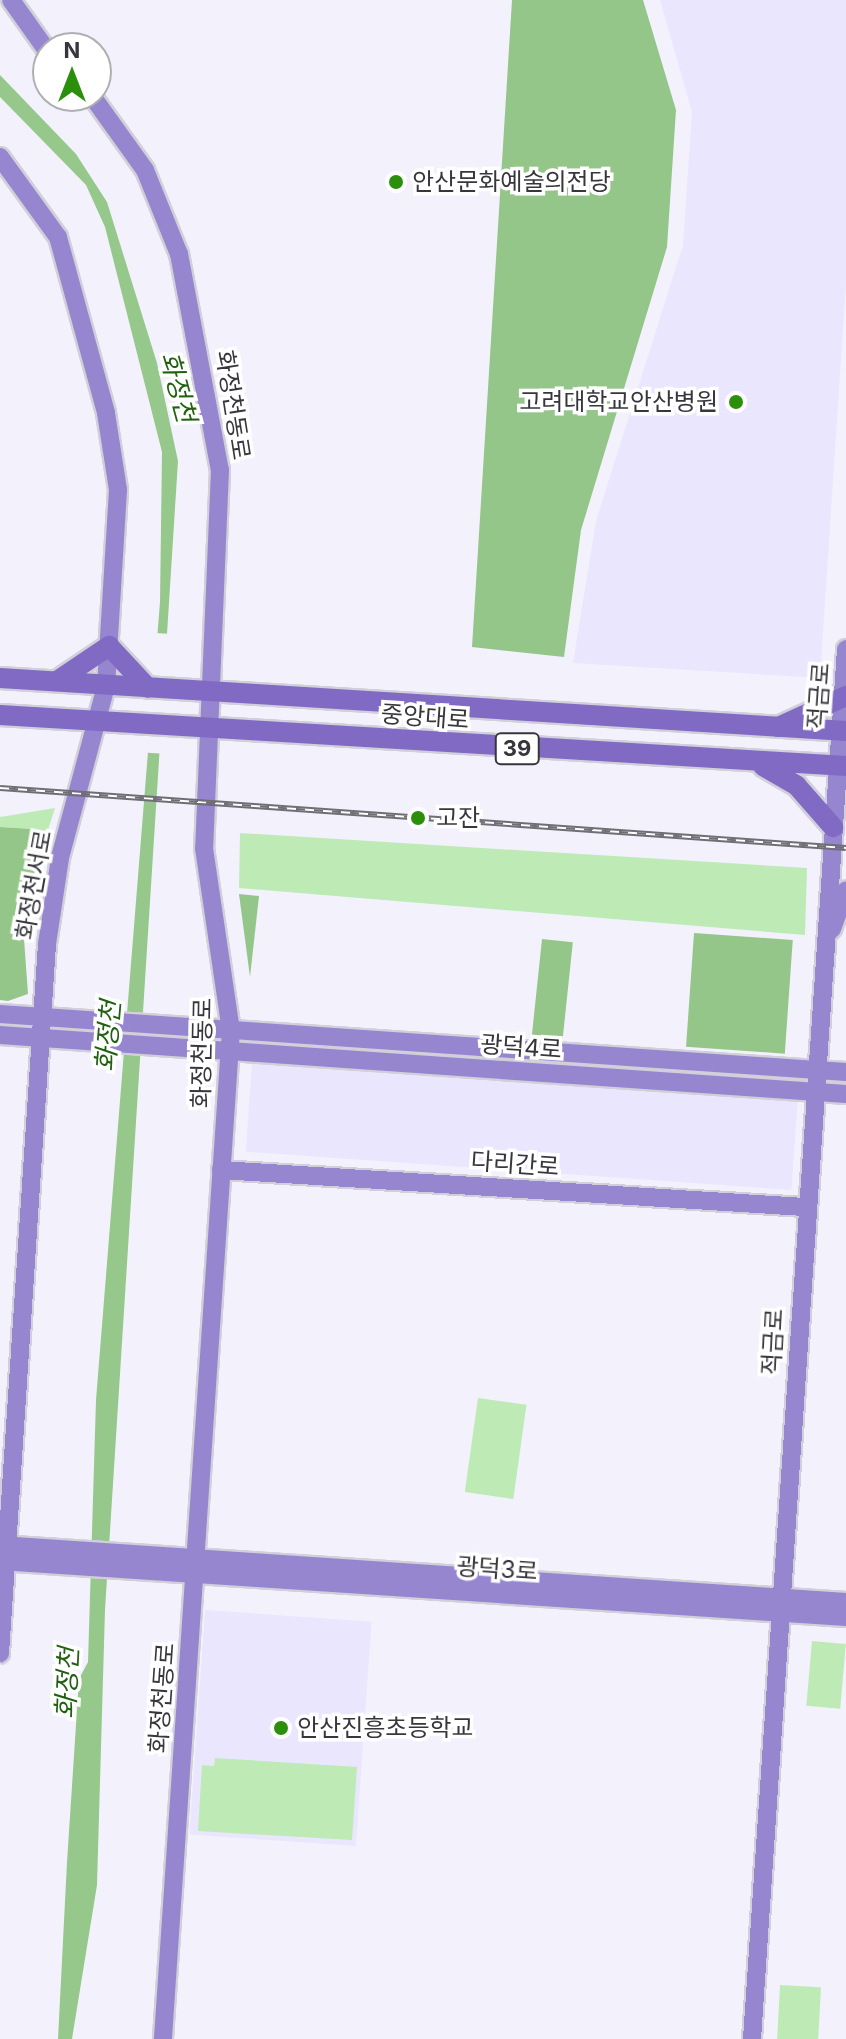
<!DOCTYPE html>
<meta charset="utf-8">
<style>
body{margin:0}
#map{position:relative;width:846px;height:2039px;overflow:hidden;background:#f3f2fc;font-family:Inter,"Noto Sans KR",sans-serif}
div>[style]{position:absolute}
.built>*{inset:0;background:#eae6fe;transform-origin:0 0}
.green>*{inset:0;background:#beeab6;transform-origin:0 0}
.forest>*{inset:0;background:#94c689;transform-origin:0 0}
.water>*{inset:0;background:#96c88c}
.pier>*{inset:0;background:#f3f2fc;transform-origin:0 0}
.roads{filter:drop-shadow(2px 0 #d1d0da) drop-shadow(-2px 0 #d1d0da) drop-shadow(0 2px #d1d0da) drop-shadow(0 -2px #d1d0da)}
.secondary>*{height:18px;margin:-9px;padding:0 9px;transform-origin:9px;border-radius:9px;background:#9686cf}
.primary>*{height:20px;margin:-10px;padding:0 10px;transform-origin:10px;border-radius:10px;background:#816ac4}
.rail>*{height:6px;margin-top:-3px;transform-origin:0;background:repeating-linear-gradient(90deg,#fff 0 9px,#6f6e75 0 18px);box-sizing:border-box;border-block:2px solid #6f6e75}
.dots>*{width:22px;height:22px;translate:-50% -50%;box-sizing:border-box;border:4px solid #fff;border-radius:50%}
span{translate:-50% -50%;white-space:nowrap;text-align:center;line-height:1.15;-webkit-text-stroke:7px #fff;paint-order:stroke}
.shield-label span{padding:2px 6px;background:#fff;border:2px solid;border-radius:6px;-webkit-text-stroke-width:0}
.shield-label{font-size:22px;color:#37363d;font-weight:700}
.poi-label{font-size:24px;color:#37363d}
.left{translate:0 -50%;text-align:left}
.right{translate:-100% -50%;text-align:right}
.street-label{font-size:24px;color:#37363d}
.water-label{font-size:26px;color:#206110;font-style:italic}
.north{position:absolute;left:32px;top:32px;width:80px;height:80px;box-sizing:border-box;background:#fff;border:2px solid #afafb1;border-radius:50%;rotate:0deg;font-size:22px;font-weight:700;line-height:32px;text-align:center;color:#37363d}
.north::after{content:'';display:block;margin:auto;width:28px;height:36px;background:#2b8f0c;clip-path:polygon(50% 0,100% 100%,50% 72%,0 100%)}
</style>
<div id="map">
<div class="built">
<i style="clip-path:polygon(660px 0,846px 0,846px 284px,820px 678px,573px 663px,596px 521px,683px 245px,692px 112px)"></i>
<i style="left:252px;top:1063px;width:547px;height:89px;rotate:4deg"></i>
<i style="left:205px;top:1610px;width:167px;height:225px;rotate:4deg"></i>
</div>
<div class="green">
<i style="clip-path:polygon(55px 808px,48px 830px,0 827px,0 817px)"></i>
<i style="clip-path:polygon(240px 833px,807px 868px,805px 935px,239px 888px)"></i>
<i style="left:478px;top:1398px;width:49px;height:95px;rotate:8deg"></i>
<i style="left:812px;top:1641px;width:34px;height:65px;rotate:5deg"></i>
<i style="clip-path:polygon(215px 1758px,357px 1767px,352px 1840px,198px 1831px,202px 1765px,214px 1766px)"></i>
<i style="left:780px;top:1985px;width:41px;height:54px;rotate:3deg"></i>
</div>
<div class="forest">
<i style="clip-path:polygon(512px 0,643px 0,676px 110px,667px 247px,581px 530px,564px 657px,472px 647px)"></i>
<i style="clip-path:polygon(0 827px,48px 830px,22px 911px,28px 994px,8px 1001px,0 1000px)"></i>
<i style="clip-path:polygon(239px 894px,259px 896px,250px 977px)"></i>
<i style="left:694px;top:933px;width:99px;height:114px;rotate:4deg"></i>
<i style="left:542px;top:939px;width:31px;height:96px;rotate:6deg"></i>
</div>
<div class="water">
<i style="clip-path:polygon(0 75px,76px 154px,107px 202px,157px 363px,178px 461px,105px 1610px,97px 1885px,72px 2039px,58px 2039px,67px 1862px,79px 1679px,88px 1662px,96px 1400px,160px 602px,162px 452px,105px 227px,86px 185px,0 97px)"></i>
</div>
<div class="pier">
<i style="left:154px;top:633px;width:20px;height:120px;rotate:3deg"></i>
</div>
<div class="roads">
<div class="secondary">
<i style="left:11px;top:0;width:64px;rotate:54.6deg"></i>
<i style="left:92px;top:96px;width:91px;rotate:54.4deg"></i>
<i style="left:145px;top:170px;width:91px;rotate:68deg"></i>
<i style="left:179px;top:254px;width:220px;rotate:79.3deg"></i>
<i style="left:220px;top:470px;width:378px;rotate:92.4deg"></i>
<i style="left:204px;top:848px;width:184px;rotate:81.6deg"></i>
<i style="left:231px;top:1030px;width:1011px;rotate:93.86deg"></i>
<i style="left:0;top:157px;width:99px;rotate:54.1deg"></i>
<i style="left:58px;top:237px;width:182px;rotate:74.7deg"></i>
<i style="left:106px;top:413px;width:78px;rotate:81.1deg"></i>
<i style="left:118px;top:490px;width:196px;rotate:93.5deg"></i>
<i style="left:106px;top:686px;width:178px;rotate:105deg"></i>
<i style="left:60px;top:858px;width:87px;rotate:98.6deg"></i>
<i style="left:47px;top:944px;width:711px;rotate:93.79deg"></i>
<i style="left:832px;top:929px;width:41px;rotate:-70.3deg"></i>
<i style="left:0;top:1014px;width:848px;rotate:3.92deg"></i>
<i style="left:0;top:1035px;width:848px;rotate:3.99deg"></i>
<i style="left:221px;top:1170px;width:585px;rotate:3.63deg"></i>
<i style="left:0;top:1545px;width:848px;rotate:3.85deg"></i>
<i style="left:0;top:1561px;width:848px;rotate:3.79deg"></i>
<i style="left:752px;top:2039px;width:1393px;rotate:-86.13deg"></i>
</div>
<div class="primary">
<i style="left:0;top:678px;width:848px;rotate:3.58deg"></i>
<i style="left:57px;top:681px;width:63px;rotate:-33.9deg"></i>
<i style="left:109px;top:646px;width:57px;rotate:47.1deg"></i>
<i style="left:0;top:715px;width:848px;rotate:3.45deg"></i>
<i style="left:778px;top:727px;width:75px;rotate:-24.5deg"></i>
<i style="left:763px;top:766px;width:39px;rotate:30deg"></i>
<i style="left:797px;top:786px;width:55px;rotate:48.7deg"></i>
</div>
</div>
<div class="rail">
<i style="left:0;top:788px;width:848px;rotate:4.06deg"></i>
</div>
<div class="dots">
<i style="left:396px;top:182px;background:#2b8f0c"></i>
<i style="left:736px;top:402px;background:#2b8f0c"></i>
<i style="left:418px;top:818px;background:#2b8f0c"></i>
<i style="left:281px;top:1728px;background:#2b8f0c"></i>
</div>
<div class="shield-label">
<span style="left:517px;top:749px">39</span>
</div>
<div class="poi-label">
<span class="left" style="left:412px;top:182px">안산문화예술의전당</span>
<span class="right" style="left:718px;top:402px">고려대학교안산병원</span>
<span class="left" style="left:436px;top:818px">고잔</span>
<span class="left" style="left:297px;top:1728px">안산진흥초등학교</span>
</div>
<div class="street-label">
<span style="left:233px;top:405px;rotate:81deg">화정천동로</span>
<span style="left:819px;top:696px;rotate:-86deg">적금로</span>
<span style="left:425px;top:717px;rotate:4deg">중앙대로</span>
<span style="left:34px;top:885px;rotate:-80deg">화정천서로</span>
<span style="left:521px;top:1047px;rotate:4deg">광덕4로</span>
<span style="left:202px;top:1053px;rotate:-89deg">화정천동로</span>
<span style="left:515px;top:1164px;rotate:4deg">다리간로</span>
<span style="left:773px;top:1342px;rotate:-87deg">적금로</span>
<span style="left:497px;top:1569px;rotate:4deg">광덕3로</span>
<span style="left:162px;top:1698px;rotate:-86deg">화정천동로</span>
</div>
<div class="water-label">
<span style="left:178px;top:387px;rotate:75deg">화정천</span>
<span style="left:108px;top:1036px;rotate:-85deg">화정천</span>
<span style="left:67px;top:1683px;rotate:-87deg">화정천</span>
</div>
<div class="north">N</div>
</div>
